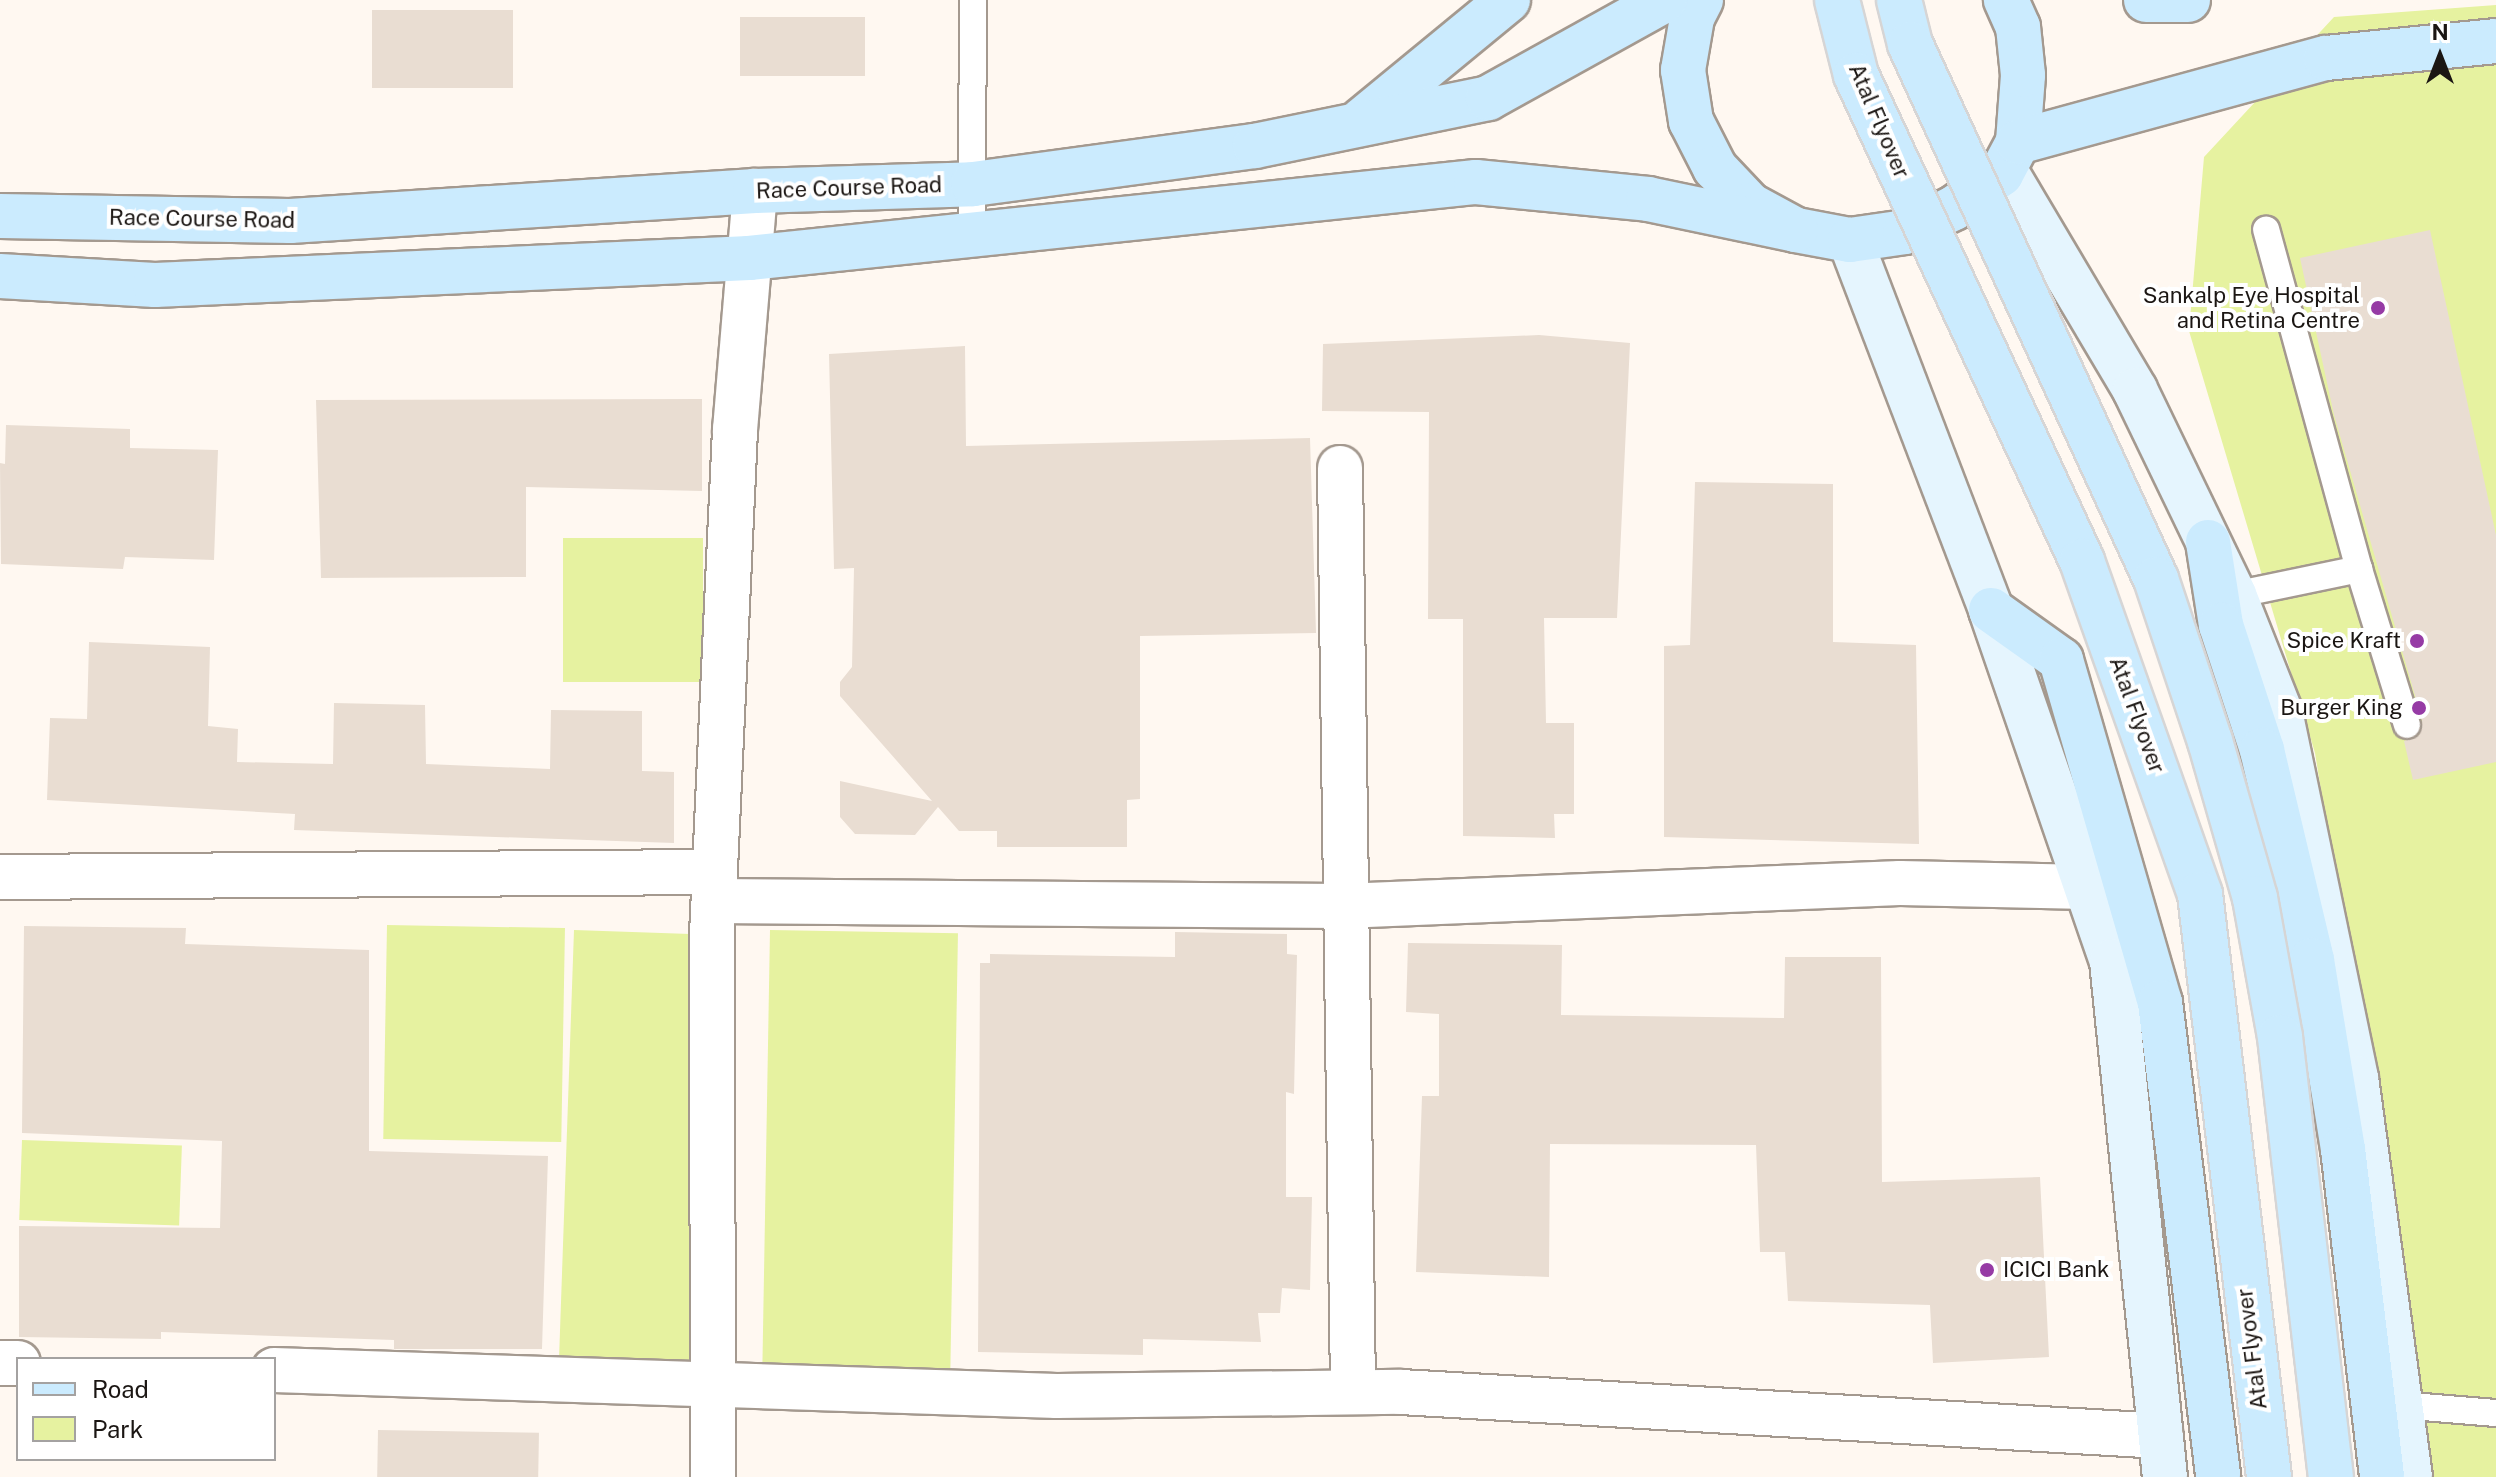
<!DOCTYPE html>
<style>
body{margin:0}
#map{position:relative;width:2496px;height:1477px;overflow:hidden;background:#fff8f1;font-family:"Public Sans",sans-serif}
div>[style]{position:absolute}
.green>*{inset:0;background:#e6f2a0;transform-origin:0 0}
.building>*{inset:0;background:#e9ddd2;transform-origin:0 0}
.roads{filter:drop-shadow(2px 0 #a4998f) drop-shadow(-2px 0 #a4998f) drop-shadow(0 2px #a4998f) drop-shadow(0 -2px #a4998f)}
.lane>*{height:26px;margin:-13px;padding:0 13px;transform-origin:13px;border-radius:13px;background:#fff}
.street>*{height:44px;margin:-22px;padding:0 22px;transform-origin:22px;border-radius:22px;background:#fff}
.secondary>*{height:44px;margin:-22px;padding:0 22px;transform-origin:22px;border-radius:22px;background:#e5f5fe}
.primary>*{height:44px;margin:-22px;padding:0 22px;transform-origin:22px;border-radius:22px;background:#cbebfe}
.bridges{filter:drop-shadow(2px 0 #d6d5d5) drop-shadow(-2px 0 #d6d5d5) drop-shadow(0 2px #d6d5d5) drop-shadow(0 -2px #d6d5d5)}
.primary-bridge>*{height:44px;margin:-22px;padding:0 22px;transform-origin:22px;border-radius:22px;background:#cbebfe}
.dots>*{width:22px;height:22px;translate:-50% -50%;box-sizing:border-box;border:4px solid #fff;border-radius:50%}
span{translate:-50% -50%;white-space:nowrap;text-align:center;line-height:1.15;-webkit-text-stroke:8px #fff;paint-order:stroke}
.street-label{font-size:22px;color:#1b1613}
.poi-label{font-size:22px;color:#1b1613}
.right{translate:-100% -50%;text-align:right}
.left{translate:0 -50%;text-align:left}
.legend{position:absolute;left:16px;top:1357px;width:260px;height:104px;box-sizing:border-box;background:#fff;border:2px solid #a4a2a1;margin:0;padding:10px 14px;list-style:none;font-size:24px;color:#1b1613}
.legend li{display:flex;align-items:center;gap:16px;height:40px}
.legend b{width:40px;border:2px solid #a4a2a1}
.north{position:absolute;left:2400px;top:16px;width:80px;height:80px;-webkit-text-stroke:6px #fff;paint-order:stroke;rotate:0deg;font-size:22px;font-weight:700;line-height:32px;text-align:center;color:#1b1613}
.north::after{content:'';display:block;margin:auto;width:28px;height:36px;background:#1b1613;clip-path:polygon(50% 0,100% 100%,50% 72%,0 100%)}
</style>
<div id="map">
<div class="green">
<i style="clip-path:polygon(2496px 5px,2496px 1477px,2432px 1477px,2315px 753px,2189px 331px,2204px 157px,2334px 17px)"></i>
<i style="left:703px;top:538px;width:144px;height:140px;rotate:90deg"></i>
<i style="left:387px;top:925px;width:178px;height:214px;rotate:1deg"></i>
<i style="left:574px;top:930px;width:131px;height:431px;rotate:2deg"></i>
<i style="left:770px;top:930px;width:188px;height:437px;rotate:1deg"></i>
<i style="left:22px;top:1140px;width:160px;height:80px;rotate:2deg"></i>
</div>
<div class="building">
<i style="left:372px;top:10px;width:141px;height:78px"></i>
<i style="left:865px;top:17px;width:59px;height:125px;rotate:90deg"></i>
<i style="clip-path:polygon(2430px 230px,2496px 535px,2496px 762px,2413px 780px,2404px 741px,2419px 735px,2422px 720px,2334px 415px,2300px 258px)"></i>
<i style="clip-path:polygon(1539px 335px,1630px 343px,1617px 618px,1544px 618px,1546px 723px,1574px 723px,1574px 814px,1554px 814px,1555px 838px,1463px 836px,1463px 619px,1428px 619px,1429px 412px,1322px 411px,1323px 344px)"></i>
<i style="clip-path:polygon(965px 346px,966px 446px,1310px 438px,1316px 633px,1140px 636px,1140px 799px,1127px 800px,1127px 847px,997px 847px,997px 831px,959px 831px,938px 807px,915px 835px,855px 834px,840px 817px,840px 781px,932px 801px,840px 696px,840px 682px,852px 667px,854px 568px,834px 569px,829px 354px)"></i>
<i style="clip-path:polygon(702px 399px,702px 491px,526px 487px,526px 577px,321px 578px,316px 400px)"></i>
<i style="clip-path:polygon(6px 425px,130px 429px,130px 448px,218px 450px,214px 560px,125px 557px,123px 569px,1px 564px,0 463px,5px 464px)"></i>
<i style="clip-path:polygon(1695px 482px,1833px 484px,1833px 642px,1916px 645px,1919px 844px,1664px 837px,1664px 646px,1690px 645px)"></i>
<i style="clip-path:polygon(89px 642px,210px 647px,208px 726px,238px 729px,237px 762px,333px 764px,334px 703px,425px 705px,426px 764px,550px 769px,551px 710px,642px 711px,642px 771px,674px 772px,674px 843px,294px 830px,295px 814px,47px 800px,50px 718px,87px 719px)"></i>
<i style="clip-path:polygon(24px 926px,186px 928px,185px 944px,369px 950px,369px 1151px,548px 1156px,542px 1349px,394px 1349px,394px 1340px,161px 1332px,161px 1339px,19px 1337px,19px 1226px,220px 1228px,222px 1141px,22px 1133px)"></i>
<i style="clip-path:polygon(1175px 932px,1287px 934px,1287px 954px,1297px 955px,1294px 1094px,1286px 1092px,1286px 1197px,1312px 1197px,1310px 1290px,1282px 1288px,1280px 1313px,1258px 1313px,1261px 1342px,1143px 1339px,1143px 1355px,978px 1352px,980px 963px,990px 963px,990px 954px,1175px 957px)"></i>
<i style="clip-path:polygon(1408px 943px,1562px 945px,1561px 1015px,1784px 1018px,1785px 957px,1881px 957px,1882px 1182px,2040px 1177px,2049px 1357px,1933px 1363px,1930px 1305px,1788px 1301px,1785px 1252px,1760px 1252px,1756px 1145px,1550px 1144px,1549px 1277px,1416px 1272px,1422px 1096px,1439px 1096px,1439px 1014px,1406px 1012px)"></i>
<i style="left:378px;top:1430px;width:161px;height:47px;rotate:1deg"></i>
</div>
<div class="roads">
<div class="lane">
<i style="left:972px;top:234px;width:234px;rotate:-89.8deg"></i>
<i style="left:2359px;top:569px;width:163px;rotate:72.9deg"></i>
<i style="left:2234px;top:595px;width:128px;rotate:-11.7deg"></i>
<i style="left:2359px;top:569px;width:352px;rotate:-105.3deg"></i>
<i style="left:2400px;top:1405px;width:96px;rotate:4.8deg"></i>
</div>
<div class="street">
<i style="left:1340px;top:468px;width:924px;rotate:89.19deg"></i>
<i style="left:0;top:877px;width:715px;rotate:-0.4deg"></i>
<i style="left:714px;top:901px;width:629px;rotate:0.46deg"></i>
<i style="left:1343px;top:906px;width:557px;rotate:-2.36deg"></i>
<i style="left:1900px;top:883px;width:188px;rotate:1.2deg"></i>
<i style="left:0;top:1363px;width:18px"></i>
<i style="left:274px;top:1370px;width:783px;rotate:1.9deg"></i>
<i style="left:1057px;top:1396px;width:344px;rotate:-0.7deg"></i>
<i style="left:1401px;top:1392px;width:761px;rotate:3.31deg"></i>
<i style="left:713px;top:1477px;width:543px;rotate:-90.11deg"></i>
<i style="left:712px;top:934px;width:505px;rotate:-87.39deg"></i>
<i style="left:735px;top:430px;width:240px;rotate:-85.2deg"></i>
</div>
<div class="secondary">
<i style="left:2004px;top:169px;width:257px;rotate:59.3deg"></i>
<i style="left:2135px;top:390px;width:228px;rotate:64.2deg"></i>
<i style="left:2234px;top:595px;width:125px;rotate:68.4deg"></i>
<i style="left:2280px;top:711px;width:375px;rotate:78.3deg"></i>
<i style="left:2356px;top:1078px;width:403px;rotate:82.3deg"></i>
<i style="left:1850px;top:240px;width:396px;rotate:69.1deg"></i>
<i style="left:1991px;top:610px;width:371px;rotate:71deg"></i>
<i style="left:2112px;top:961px;width:519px;rotate:84.14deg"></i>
</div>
<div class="primary">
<i style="left:1701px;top:0;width:20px;rotate:117deg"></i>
<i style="left:1692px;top:18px;width:53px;rotate:99.8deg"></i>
<i style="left:1683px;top:70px;width:52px;rotate:81.1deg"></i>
<i style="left:1691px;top:121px;width:53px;rotate:62.9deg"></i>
<i style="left:1715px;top:168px;width:51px;rotate:46.6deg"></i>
<i style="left:1750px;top:205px;width:52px;rotate:28.5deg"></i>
<i style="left:1796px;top:230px;width:55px;rotate:10.5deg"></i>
<i style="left:1850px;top:240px;width:56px;rotate:-8.3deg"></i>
<i style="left:1905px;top:232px;width:55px;rotate:-26.1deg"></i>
<i style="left:1954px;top:208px;width:58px;rotate:-35.9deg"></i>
<i style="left:2001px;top:174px;width:36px;rotate:-62deg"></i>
<i style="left:2018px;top:142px;width:67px;rotate:-85.7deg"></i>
<i style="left:2023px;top:75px;width:48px;rotate:-95.9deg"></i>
<i style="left:2018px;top:27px;width:30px;rotate:-114deg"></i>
<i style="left:2146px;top:0;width:42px"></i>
<i style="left:1362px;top:120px;width:189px;rotate:-39.4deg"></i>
<i style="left:2018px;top:142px;width:319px;rotate:-15.3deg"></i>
<i style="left:2326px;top:58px;width:171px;rotate:-5.7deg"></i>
<i style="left:0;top:216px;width:290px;rotate:1deg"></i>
<i style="left:290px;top:221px;width:466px;rotate:-3.7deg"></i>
<i style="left:755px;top:191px;width:218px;rotate:-1.8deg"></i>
<i style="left:973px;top:184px;width:285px;rotate:-7.7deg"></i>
<i style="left:1255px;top:146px;width:238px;rotate:-11.6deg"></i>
<i style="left:1488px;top:98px;width:202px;rotate:-29deg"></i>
<i style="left:0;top:276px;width:155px;rotate:3.3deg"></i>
<i style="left:155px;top:285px;width:595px;rotate:-2.6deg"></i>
<i style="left:749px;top:258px;width:731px;rotate:-5.97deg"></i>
<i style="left:1476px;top:182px;width:173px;rotate:5.6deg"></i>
<i style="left:1648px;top:199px;width:151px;rotate:11.8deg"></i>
<i style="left:2208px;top:542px;width:84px;rotate:81.1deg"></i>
<i style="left:2221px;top:625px;width:132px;rotate:71.8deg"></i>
<i style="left:2262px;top:750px;width:216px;rotate:76.6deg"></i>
<i style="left:2312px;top:960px;width:192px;rotate:80.7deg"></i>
<i style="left:2343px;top:1149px;width:330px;rotate:83.2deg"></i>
<i style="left:1991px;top:610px;width:86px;rotate:35.5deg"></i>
<i style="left:2061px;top:660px;width:356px;rotate:73.9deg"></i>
<i style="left:2160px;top:1002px;width:479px;rotate:83deg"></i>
</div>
</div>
<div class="bridges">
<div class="primary-bridge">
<i style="left:1837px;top:0;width:77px;rotate:75.8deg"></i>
<i style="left:1856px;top:75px;width:536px;rotate:65.06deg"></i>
<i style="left:2082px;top:561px;width:353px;rotate:70.5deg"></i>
<i style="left:2200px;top:894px;width:587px;rotate:83.25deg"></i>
<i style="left:1899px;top:0;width:45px;rotate:76deg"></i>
<i style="left:1910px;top:44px;width:589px;rotate:65.31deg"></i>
<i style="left:2156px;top:579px;width:171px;rotate:71.6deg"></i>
<i style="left:2210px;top:741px;width:163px;rotate:74deg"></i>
<i style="left:2255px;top:898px;width:141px;rotate:79.8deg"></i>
<i style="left:2280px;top:1037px;width:443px;rotate:83.4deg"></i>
</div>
</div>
<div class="dots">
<i style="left:2378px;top:308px;background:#963ba5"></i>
<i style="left:2417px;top:641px;background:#963ba5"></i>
<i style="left:2419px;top:708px;background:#963ba5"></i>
<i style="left:1987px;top:1270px;background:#963ba5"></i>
</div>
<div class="street-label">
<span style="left:1879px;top:121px;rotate:67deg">Atal Flyover</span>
<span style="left:849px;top:188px;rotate:-2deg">Race Course Road</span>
<span style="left:202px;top:219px;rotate:1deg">Race Course Road</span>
<span style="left:2137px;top:715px;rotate:70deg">Atal Flyover</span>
<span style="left:2252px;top:1349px;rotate:-97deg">Atal Flyover</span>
</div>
<div class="poi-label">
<span class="right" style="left:2360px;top:308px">Sankalp Eye Hospital<br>and Retina Centre</span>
<span class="right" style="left:2401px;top:641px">Spice Kraft</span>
<span class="right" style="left:2403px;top:708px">Burger King</span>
<span class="left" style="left:2003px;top:1270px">ICICI Bank</span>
</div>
<ul class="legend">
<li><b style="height:10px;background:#cbebfe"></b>Road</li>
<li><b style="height:22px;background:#e6f2a0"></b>Park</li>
</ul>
<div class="north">N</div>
</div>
